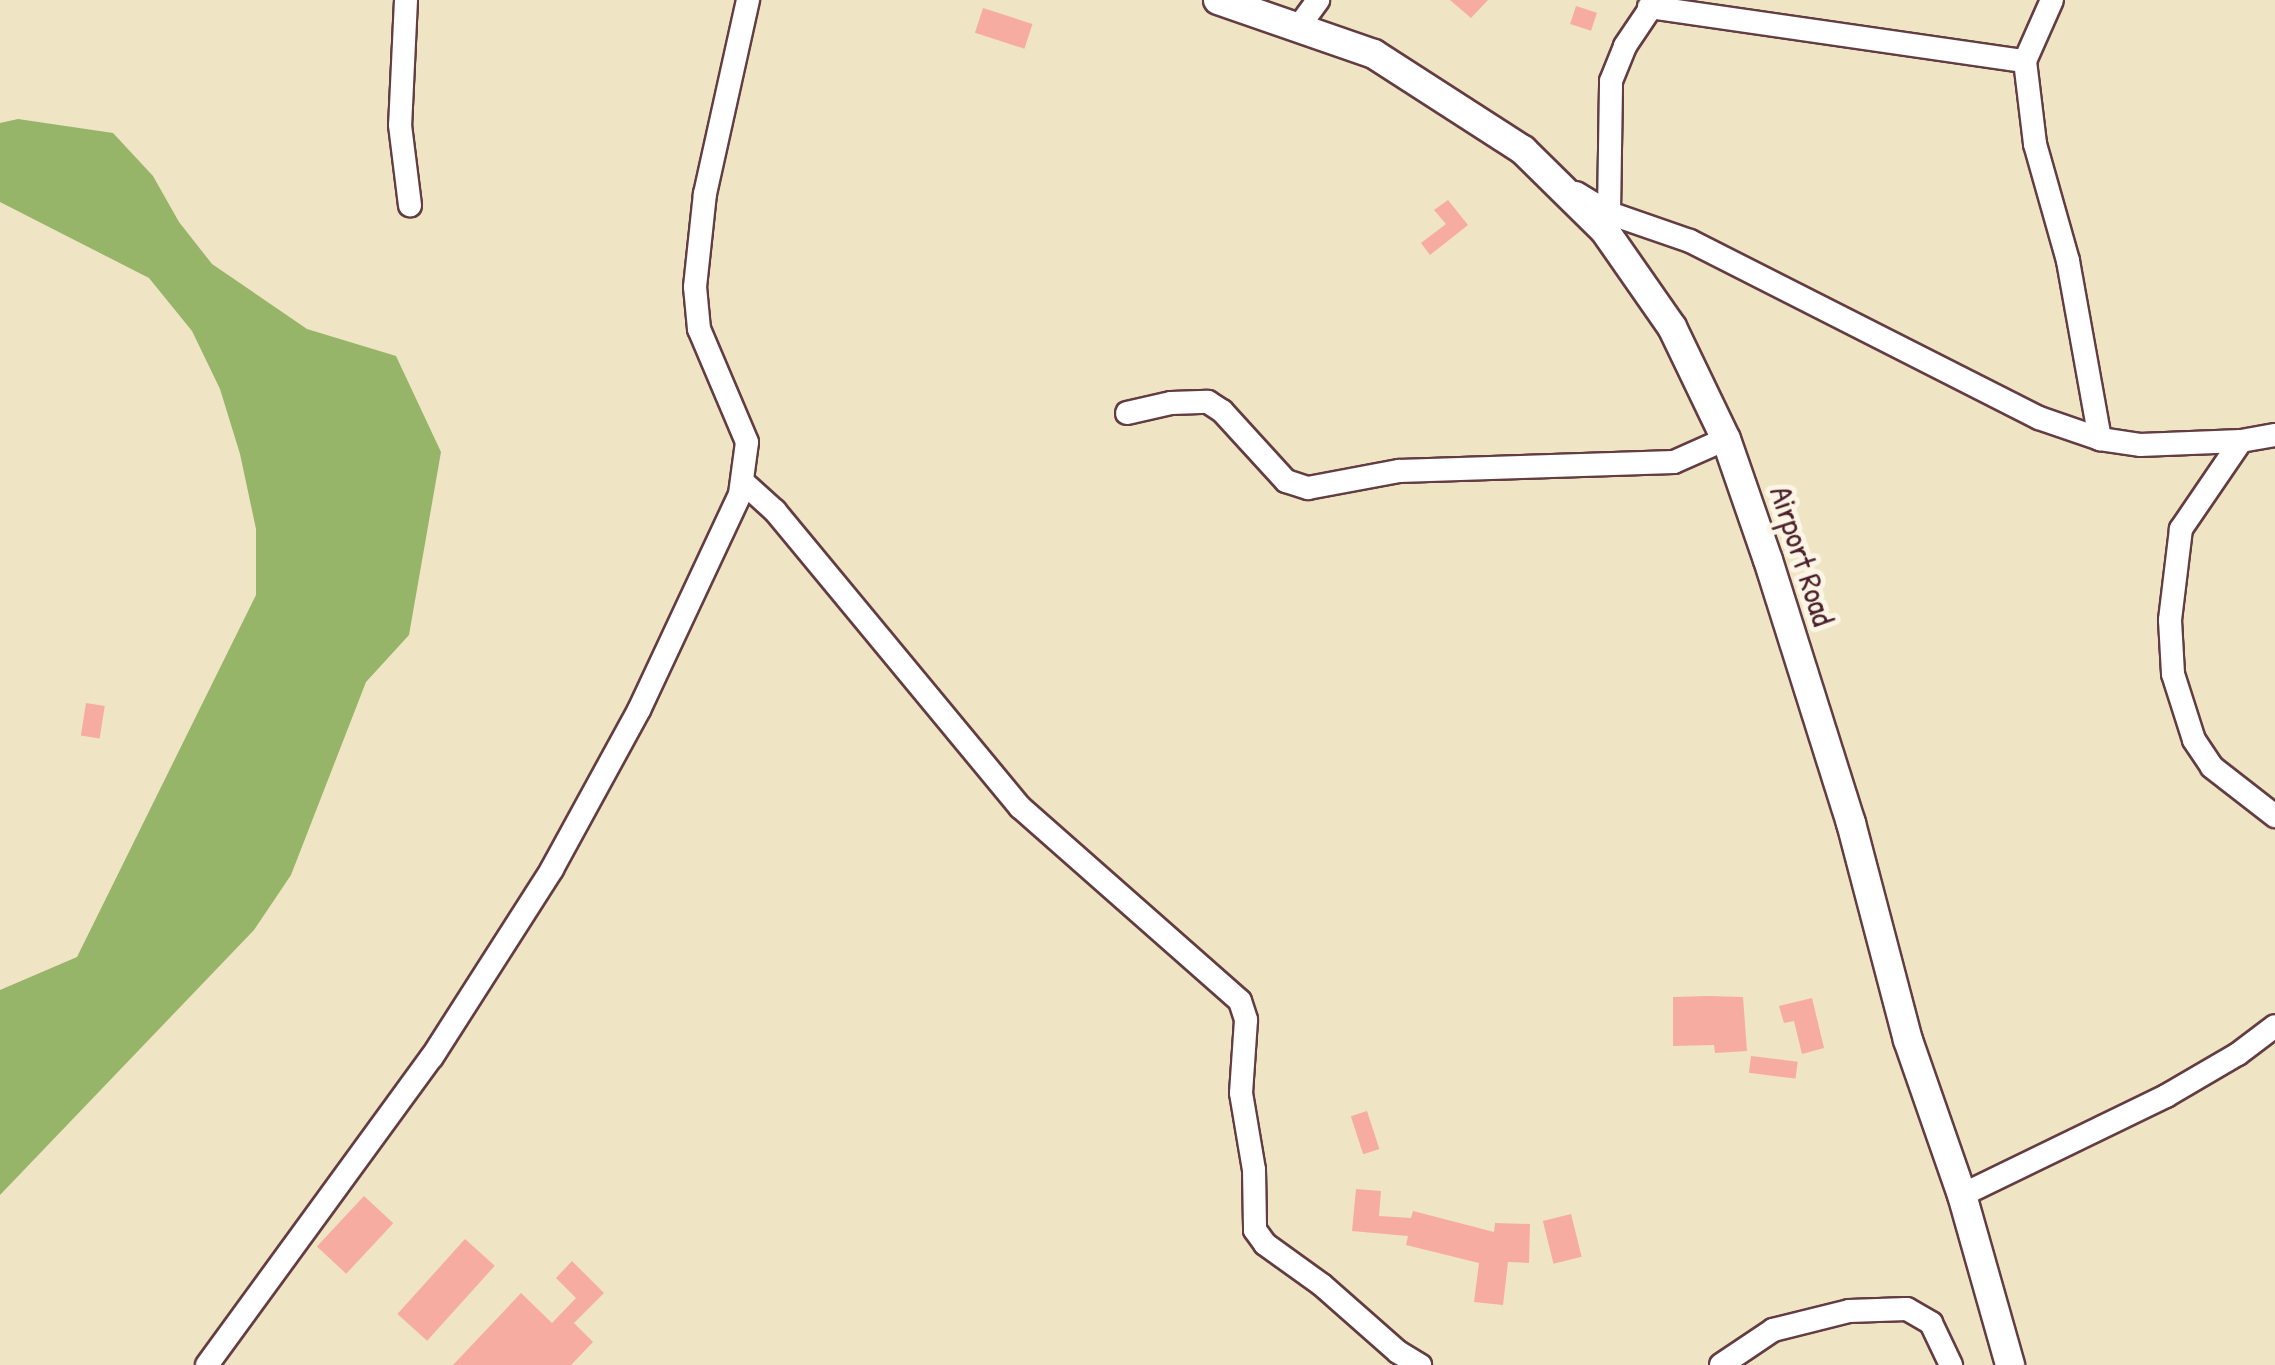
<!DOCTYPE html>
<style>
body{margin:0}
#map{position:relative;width:2275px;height:1365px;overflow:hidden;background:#efe4c4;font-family:"Patrick Hand",sans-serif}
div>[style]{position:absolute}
.forest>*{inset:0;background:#97b568}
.building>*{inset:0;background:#f7aca2;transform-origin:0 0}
.roads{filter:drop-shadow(2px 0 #633d42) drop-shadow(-2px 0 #633d42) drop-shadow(0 2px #633d42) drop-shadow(0 -2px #633d42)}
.minor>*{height:22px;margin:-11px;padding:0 11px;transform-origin:11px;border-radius:11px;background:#fff}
.major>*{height:28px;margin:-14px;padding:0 14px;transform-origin:14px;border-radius:14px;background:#fff}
span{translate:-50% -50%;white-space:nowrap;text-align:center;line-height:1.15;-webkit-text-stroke:10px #fcf5e5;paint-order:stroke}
.street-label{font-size:32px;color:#4a1f2b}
</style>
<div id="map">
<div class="forest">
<i style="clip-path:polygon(18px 119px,113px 133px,153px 176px,179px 222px,212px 264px,307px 329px,396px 356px,441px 452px,409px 635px,366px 682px,291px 875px,254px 930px,0 1195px,0 990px,77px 957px,256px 595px,256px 529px,240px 454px,220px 389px,192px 331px,149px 278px,0 202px,0 123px)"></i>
</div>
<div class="building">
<i style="clip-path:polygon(1450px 0,1488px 0,1471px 18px)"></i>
<i style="left:1576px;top:6px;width:22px;height:19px;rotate:18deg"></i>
<i style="left:983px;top:8px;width:52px;height:26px;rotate:18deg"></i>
<i style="clip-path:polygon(1448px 200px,1468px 225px,1430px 255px,1421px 243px,1446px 224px,1434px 210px)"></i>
<i style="left:86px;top:703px;width:19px;height:33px;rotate:9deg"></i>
<i style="clip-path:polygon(1708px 996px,1743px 997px,1747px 1051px,1715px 1053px,1714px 1045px,1673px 1046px,1673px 997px)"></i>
<i style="clip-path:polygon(1812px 998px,1824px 1048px,1802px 1054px,1794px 1021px,1784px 1023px,1779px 1006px)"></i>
<i style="left:1751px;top:1056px;width:47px;height:17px;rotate:7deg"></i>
<i style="left:1367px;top:1111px;width:40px;height:17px;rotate:72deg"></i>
<i style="clip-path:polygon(1356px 1189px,1381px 1191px,1379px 1216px,1411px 1218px,1413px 1211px,1494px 1232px,1495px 1223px,1530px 1224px,1529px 1263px,1508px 1262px,1503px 1305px,1474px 1302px,1479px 1263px,1406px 1245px,1408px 1236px,1352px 1231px)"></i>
<i style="left:364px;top:1196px;width:40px;height:69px;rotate:43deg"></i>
<i style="left:1571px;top:1214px;width:44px;height:29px;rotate:76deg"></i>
<i style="left:465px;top:1239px;width:40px;height:101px;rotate:42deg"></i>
<i style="clip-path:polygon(572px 1261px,604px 1293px,574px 1323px,593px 1342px,571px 1365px,453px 1365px,521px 1293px,552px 1323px,576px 1298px,556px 1278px)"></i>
</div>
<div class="roads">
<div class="minor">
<i style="left:406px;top:0;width:125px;rotate:92.7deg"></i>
<i style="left:400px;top:125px;width:81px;rotate:82.9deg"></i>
<i style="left:2052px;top:0;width:67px;rotate:113.9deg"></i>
<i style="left:2025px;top:61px;width:84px;rotate:83.1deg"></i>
<i style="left:2035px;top:144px;width:122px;rotate:74.2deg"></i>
<i style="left:2068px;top:261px;width:181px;rotate:79.8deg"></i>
<i style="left:1649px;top:7px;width:380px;rotate:8.2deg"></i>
<i style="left:1300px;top:25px;width:31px;rotate:-54deg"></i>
<i style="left:1576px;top:193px;width:39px;rotate:31deg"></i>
<i style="left:1609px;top:213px;width:86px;rotate:19.1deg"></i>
<i style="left:1690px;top:241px;width:391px;rotate:26.9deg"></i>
<i style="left:2039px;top:418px;width:65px;rotate:19deg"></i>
<i style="left:2100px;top:439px;width:40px;rotate:8.5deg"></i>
<i style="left:2140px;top:445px;width:101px;rotate:-2.3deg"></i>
<i style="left:2241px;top:441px;width:35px;rotate:-10deg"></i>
<i style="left:1609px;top:213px;width:132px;rotate:-89.1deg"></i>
<i style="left:1611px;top:81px;width:38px;rotate:-68deg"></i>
<i style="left:1625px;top:46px;width:55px;rotate:-56deg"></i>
<i style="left:1127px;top:413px;width:45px;rotate:-12.8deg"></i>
<i style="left:1171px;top:403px;width:37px;rotate:-2deg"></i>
<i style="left:1208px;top:402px;width:17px;rotate:33deg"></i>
<i style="left:1222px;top:411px;width:95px;rotate:47.6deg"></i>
<i style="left:1286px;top:481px;width:23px;rotate:18deg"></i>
<i style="left:1308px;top:488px;width:93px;rotate:-10.6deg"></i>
<i style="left:1399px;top:471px;width:275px;rotate:-1.9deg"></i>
<i style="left:1674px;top:462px;width:57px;rotate:-23.9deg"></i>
<i style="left:2241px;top:441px;width:107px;rotate:124.3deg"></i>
<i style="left:2181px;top:529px;width:92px;rotate:96.9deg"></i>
<i style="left:2170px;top:620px;width:54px;rotate:86.8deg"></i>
<i style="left:2173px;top:674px;width:69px;rotate:72.3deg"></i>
<i style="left:2194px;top:740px;width:32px;rotate:56deg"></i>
<i style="left:2212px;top:767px;width:80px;rotate:37.9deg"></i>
<i style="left:743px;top:482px;width:43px;rotate:42.2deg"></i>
<i style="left:775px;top:511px;width:384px;rotate:50.4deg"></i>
<i style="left:1020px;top:807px;width:293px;rotate:41.4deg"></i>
<i style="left:1240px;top:1001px;width:20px;rotate:72deg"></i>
<i style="left:1246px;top:1020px;width:73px;rotate:93.9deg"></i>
<i style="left:1241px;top:1093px;width:78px;rotate:80.4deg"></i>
<i style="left:1254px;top:1170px;width:60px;rotate:89deg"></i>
<i style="left:1255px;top:1230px;width:17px;rotate:54deg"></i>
<i style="left:1265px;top:1244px;width:70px;rotate:35.7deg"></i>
<i style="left:1322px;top:1285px;width:101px;rotate:41.4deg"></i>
<i style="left:1398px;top:1352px;width:26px;rotate:31deg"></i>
<i style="left:1962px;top:1195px;width:227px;rotate:-25.9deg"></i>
<i style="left:2166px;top:1096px;width:83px;rotate:-30.3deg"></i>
<i style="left:2238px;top:1054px;width:46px;rotate:-37.1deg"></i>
<i style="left:207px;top:1365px;width:381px;rotate:-53.9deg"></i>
<i style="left:432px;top:1057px;width:223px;rotate:-57.4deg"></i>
<i style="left:552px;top:869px;width:181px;rotate:-61.3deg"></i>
<i style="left:639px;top:710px;width:238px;rotate:-64.9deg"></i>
<i style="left:740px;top:494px;width:52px;rotate:-82.3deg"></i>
<i style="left:747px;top:442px;width:123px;rotate:-113deg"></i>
<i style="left:699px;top:329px;width:42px;rotate:-95.4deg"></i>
<i style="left:695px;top:287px;width:94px;rotate:-83.9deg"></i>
<i style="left:705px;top:194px;width:199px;rotate:-77.5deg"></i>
<i style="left:1721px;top:1365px;width:63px;rotate:-33.9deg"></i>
<i style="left:1773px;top:1330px;width:78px;rotate:-14deg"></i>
<i style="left:1849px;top:1311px;width:58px;rotate:-2deg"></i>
<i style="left:1907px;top:1309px;width:28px;rotate:30deg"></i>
<i style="left:1931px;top:1323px;width:47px;rotate:64.5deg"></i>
</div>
<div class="major">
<i style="left:1218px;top:0;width:165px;rotate:19.1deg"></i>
<i style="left:1374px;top:54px;width:177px;rotate:32.8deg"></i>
<i style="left:1523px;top:150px;width:115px;rotate:44.6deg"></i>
<i style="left:1605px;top:231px;width:117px;rotate:55.1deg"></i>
<i style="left:1672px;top:327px;width:124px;rotate:64.3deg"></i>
<i style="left:1726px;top:439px;width:128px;rotate:70.9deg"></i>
<i style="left:1768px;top:560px;width:276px;rotate:72.5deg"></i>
<i style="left:1851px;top:823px;width:224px;rotate:75.3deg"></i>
<i style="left:1908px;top:1040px;width:164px;rotate:70.8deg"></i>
<i style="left:1962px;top:1195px;width:177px;rotate:74.2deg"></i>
</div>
</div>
<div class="street-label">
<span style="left:1802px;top:556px;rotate:72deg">Airport Road</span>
</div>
</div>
